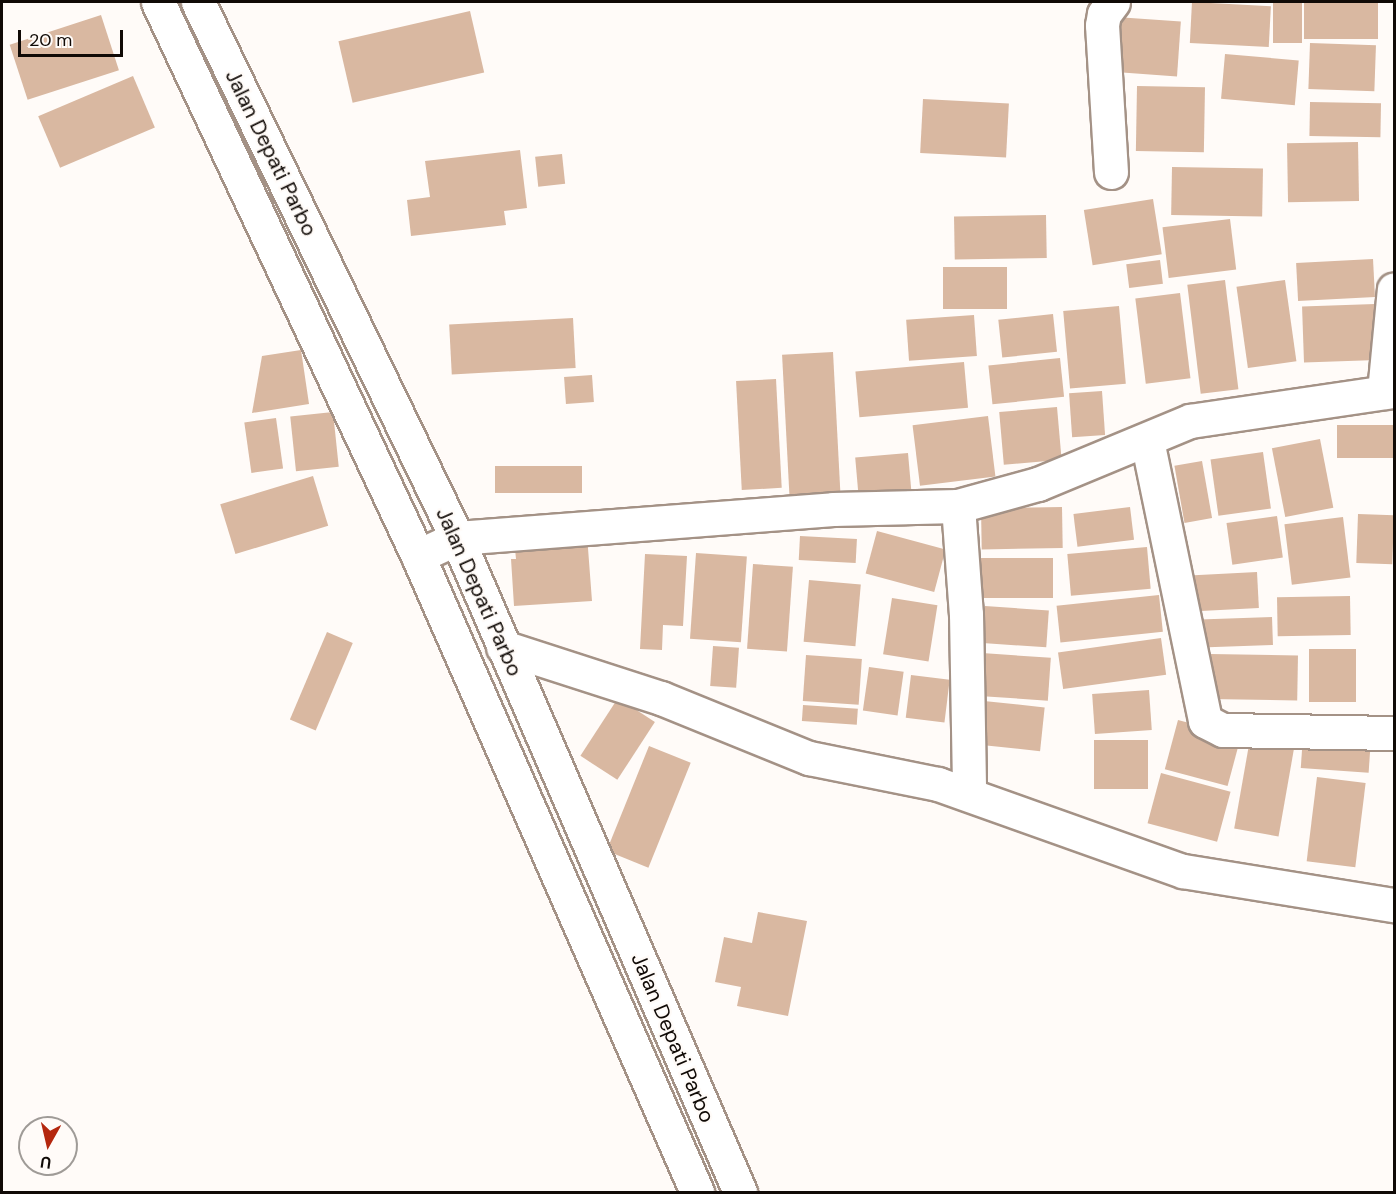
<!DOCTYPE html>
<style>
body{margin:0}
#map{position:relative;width:1396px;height:1194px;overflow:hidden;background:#fffbf8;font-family:"DM Sans",sans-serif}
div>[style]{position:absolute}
.building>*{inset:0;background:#d9b8a1;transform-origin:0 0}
.roads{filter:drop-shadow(2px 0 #a49286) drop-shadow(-2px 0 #a49286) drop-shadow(0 2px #a49286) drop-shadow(0 -2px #a49286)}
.street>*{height:33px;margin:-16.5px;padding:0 16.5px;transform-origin:16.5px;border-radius:16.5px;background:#fff}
.primary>*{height:33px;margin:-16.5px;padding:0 16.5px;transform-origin:16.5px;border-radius:16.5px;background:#fff}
span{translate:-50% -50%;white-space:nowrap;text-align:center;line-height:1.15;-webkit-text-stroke:4.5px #fffbf8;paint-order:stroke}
.street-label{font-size:21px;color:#100a06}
.frame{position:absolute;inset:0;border:3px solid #100a06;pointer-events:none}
.north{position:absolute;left:18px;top:1116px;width:60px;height:60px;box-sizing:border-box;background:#fffbf8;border:2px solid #9f9b97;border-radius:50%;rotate:188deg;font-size:16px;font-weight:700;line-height:24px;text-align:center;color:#100a06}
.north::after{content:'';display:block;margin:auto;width:21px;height:27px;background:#b4270e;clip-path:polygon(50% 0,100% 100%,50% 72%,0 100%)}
.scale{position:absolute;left:18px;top:30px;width:105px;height:27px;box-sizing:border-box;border:3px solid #100a06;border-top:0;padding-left:8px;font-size:18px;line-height:21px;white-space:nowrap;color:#100a06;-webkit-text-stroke:4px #fffbf8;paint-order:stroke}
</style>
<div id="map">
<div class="building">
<i style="left:1192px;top:2px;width:79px;height:41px;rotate:3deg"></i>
<i style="left:1273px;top:2px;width:29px;height:41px"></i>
<i style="left:1304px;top:2px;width:74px;height:37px"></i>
<i style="left:470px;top:11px;width:63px;height:135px;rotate:77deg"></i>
<i style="left:101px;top:15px;width:58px;height:96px;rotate:72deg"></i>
<i style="left:1116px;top:17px;width:65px;height:55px;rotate:4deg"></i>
<i style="left:1310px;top:43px;width:66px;height:46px;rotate:2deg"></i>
<i style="left:1225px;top:54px;width:74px;height:45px;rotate:5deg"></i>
<i style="left:133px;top:76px;width:56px;height:103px;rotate:67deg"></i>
<i style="left:1137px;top:86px;width:68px;height:65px;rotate:1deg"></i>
<i style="left:923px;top:99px;width:86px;height:54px;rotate:3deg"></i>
<i style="left:1310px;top:102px;width:71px;height:34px;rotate:1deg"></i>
<i style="left:1358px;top:142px;width:59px;height:71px;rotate:89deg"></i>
<i style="clip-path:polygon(520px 150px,527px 208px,504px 211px,506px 225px,411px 236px,407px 200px,430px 197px,425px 161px)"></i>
<i style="left:562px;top:154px;width:30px;height:27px;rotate:84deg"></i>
<i style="left:1172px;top:167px;width:91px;height:48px;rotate:1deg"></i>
<i style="left:1153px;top:199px;width:56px;height:70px;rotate:81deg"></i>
<i style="left:1046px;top:215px;width:43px;height:92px;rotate:89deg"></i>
<i style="left:1230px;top:219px;width:51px;height:68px;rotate:83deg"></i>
<i style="left:1373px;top:259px;width:38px;height:77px;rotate:87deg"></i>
<i style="left:1160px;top:260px;width:24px;height:34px;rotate:83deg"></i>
<i style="left:943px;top:267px;width:64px;height:42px"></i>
<i style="left:1225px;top:280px;width:110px;height:38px;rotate:83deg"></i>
<i style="left:1285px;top:280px;width:82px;height:49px;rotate:82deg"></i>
<i style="left:1180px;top:293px;width:86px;height:45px;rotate:83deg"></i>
<i style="left:1375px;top:304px;width:56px;height:73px;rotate:88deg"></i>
<i style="left:1119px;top:306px;width:78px;height:56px;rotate:85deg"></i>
<i style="left:1053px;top:314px;width:38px;height:55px;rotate:84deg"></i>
<i style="left:974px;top:315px;width:41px;height:68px;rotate:86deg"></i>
<i style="left:573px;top:318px;width:50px;height:124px;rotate:87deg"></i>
<i style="clip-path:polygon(301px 350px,309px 404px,252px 413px,262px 356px)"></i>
<i style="left:833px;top:352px;width:145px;height:51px;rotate:87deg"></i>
<i style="left:1060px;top:358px;width:39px;height:72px;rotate:84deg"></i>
<i style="left:964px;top:362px;width:46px;height:109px;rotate:85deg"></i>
<i style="left:592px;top:375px;width:27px;height:28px;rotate:86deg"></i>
<i style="left:776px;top:379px;width:109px;height:40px;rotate:87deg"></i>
<i style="left:1102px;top:391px;width:44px;height:33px;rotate:86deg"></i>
<i style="left:1057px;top:407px;width:53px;height:58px;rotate:85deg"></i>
<i style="left:333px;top:412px;width:55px;height:43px;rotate:84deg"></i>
<i style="left:988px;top:416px;width:61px;height:76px;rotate:83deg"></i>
<i style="left:276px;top:418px;width:51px;height:32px;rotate:82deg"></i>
<i style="left:1394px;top:425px;width:33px;height:57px;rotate:90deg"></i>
<i style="left:1320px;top:439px;width:70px;height:49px;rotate:79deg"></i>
<i style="left:1263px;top:452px;width:57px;height:53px;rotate:82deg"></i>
<i style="left:908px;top:453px;width:38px;height:53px;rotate:85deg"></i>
<i style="left:1202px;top:461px;width:58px;height:28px;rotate:80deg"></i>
<i style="left:495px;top:466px;width:87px;height:27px"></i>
<i style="left:313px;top:476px;width:52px;height:97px;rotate:73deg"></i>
<i style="left:1062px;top:507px;width:41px;height:81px;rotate:89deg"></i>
<i style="left:1130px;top:507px;width:33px;height:57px;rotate:83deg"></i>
<i style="left:1358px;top:514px;width:36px;height:49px;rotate:2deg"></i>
<i style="left:1277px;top:516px;width:42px;height:51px;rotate:82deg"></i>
<i style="left:1343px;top:517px;width:61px;height:59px;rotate:83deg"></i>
<i style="left:877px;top:531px;width:71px;height:44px;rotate:15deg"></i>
<i style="clip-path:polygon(587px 535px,592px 601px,514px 606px,511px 559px,516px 559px,514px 539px)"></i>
<i style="left:800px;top:536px;width:57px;height:24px;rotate:3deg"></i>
<i style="left:1147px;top:547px;width:42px;height:80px;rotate:85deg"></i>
<i style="left:696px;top:553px;width:51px;height:86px;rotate:4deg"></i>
<i style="clip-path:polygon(645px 554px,687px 556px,683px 626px,663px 625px,662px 650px,640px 649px)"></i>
<i style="left:975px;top:558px;width:78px;height:40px"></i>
<i style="left:753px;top:564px;width:40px;height:85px;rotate:4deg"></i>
<i style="left:1257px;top:572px;width:36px;height:63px;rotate:87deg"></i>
<i style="left:809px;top:580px;width:52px;height:62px;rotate:5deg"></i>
<i style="left:1159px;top:595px;width:37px;height:103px;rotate:84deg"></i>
<i style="left:1350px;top:596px;width:39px;height:73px;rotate:89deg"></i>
<i style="left:892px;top:598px;width:46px;height:57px;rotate:9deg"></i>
<i style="left:985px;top:606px;width:64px;height:37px;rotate:4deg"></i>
<i style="left:1272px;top:617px;width:28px;height:72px;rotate:88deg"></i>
<i style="left:327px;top:632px;width:28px;height:95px;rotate:23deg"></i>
<i style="left:1161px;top:638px;width:37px;height:104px;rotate:82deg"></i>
<i style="left:713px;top:646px;width:26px;height:40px;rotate:4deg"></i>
<i style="left:1309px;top:649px;width:47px;height:53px"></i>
<i style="left:982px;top:653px;width:69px;height:43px;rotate:4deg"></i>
<i style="left:1210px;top:654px;width:88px;height:45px;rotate:1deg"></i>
<i style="left:806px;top:655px;width:56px;height:46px;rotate:4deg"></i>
<i style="left:869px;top:667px;width:35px;height:44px;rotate:8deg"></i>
<i style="left:911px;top:675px;width:39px;height:43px;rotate:7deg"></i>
<i style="left:1149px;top:690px;width:40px;height:57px;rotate:86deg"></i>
<i style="left:618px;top:698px;width:44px;height:69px;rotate:33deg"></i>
<i style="left:984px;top:701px;width:61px;height:44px;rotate:6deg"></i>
<i style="left:803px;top:705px;width:55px;height:16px;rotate:4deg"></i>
<i style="left:1178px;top:720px;width:65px;height:51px;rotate:15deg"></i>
<i style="left:1303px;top:736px;width:68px;height:32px;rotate:4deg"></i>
<i style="left:1250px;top:739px;width:45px;height:91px;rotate:10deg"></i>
<i style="left:1094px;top:740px;width:54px;height:49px"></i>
<i style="left:649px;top:746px;width:45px;height:113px;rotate:22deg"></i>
<i style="left:1161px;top:773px;width:72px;height:52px;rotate:15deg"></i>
<i style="left:1317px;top:777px;width:49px;height:85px;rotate:7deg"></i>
<i style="clip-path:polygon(758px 912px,807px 921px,788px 1016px,737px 1006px,741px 987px,715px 982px,724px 937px,752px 943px)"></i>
</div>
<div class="roads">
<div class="street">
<i style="left:1111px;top:172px;width:147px;rotate:-93.5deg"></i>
<i style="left:1102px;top:25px;width:11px;rotate:-80deg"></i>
<i style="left:1104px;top:14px;width:15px;rotate:-53deg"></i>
<i style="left:1384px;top:392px;width:103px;rotate:-84.5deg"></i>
<i style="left:1147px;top:440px;width:287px;rotate:78.3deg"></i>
<i style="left:1205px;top:721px;width:20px;rotate:27deg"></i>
<i style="left:1223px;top:730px;width:171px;rotate:1deg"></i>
<i style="left:958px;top:506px;width:108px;rotate:85.8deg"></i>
<i style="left:966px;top:614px;width:180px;rotate:89deg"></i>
<i style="left:418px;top:556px;width:43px;rotate:-24.8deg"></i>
<i style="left:457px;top:538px;width:377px;rotate:-4.4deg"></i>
<i style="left:833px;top:509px;width:125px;rotate:-1.4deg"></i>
<i style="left:958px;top:506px;width:83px;rotate:-15.4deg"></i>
<i style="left:1038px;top:484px;width:165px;rotate:-22.5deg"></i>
<i style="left:1190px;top:421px;width:206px;rotate:-8.4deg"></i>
<i style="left:503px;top:647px;width:166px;rotate:17.9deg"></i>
<i style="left:661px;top:698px;width:160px;rotate:22.1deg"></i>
<i style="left:809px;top:758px;width:132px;rotate:11.4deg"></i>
<i style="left:938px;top:784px;width:260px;rotate:19.6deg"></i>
<i style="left:1183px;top:871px;width:214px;rotate:9.2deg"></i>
</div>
<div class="primary">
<i style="left:158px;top:2px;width:612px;rotate:64.86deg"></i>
<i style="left:418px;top:556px;width:695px;rotate:66.31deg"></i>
<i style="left:198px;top:2px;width:595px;rotate:64.21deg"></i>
<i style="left:457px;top:538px;width:713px;rotate:66.6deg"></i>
</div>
</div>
<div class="street-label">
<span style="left:271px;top:153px;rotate:64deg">Jalan Depati Parbo</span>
<span style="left:479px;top:592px;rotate:66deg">Jalan Depati Parbo</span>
<span style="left:673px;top:1038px;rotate:67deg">Jalan Depati Parbo</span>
</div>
<div class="frame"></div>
<div class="north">U</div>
<div class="scale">20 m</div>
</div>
